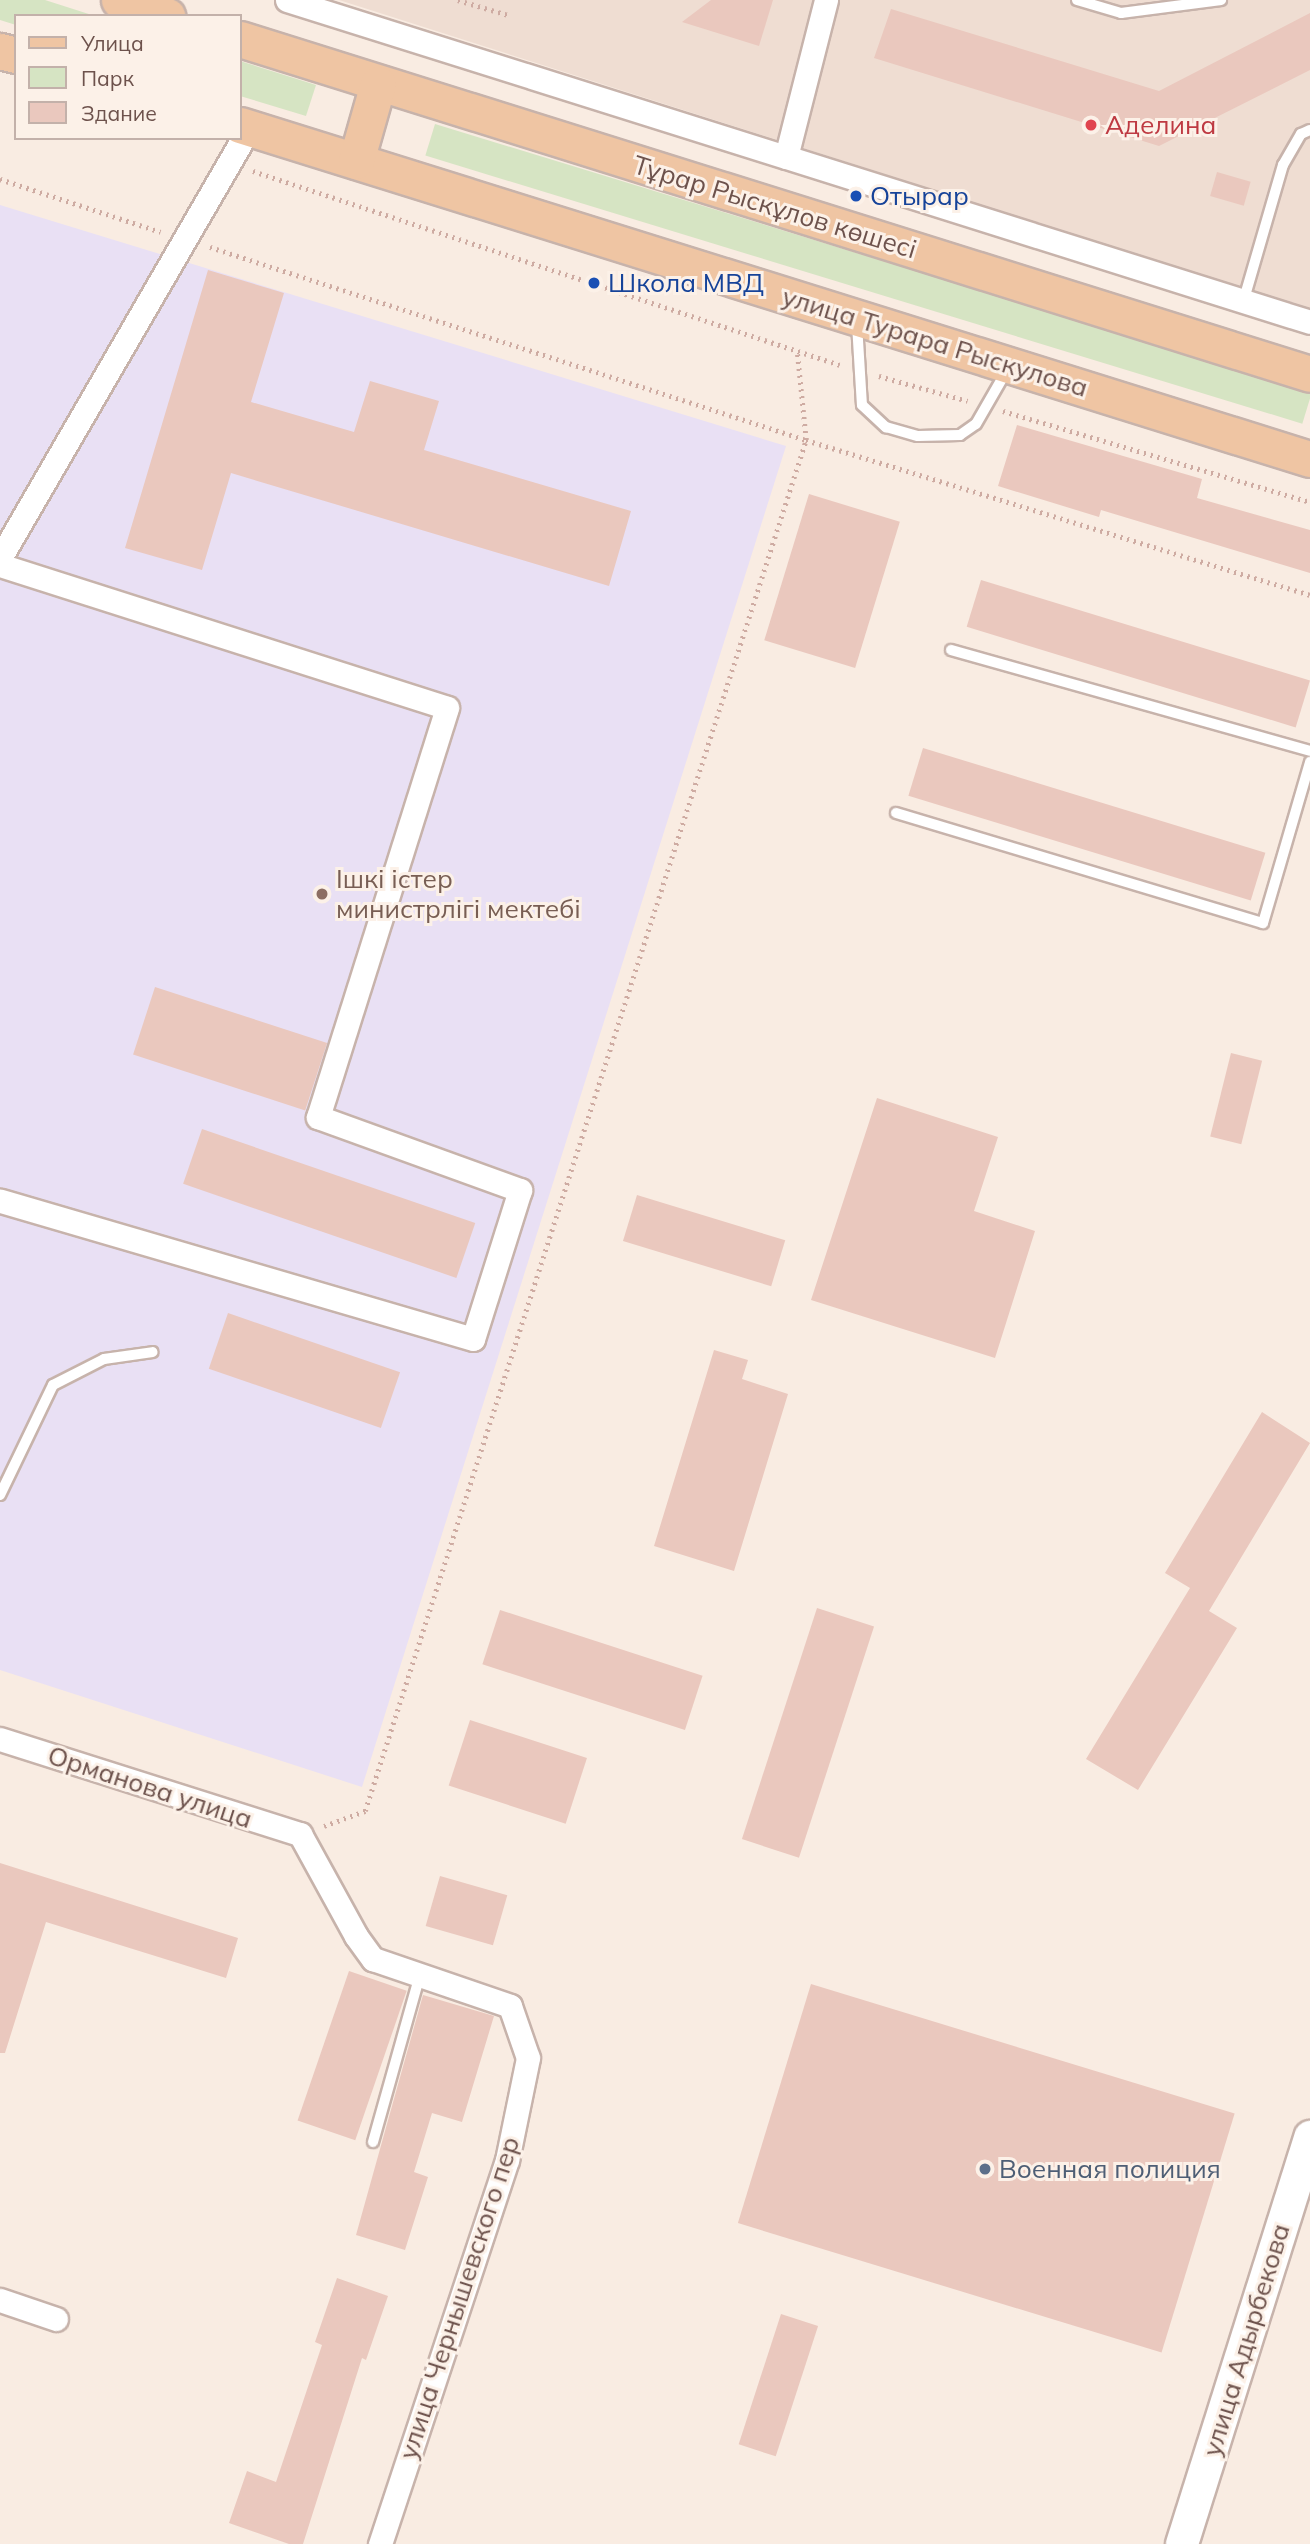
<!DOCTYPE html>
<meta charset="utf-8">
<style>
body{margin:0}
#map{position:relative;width:1310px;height:2544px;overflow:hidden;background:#f9ece2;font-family:Mulish,sans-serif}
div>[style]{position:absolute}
.residential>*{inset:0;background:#efddd2}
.education>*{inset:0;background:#e9e0f4}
.green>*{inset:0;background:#d6e4c3;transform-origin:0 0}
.building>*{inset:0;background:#eac8be;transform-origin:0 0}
.path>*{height:4.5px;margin-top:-2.25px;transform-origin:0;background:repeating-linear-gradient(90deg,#ceaba2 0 2px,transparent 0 7px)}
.roads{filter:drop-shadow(2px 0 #c7b3ab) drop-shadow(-2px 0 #c7b3ab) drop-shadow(0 2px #c7b3ab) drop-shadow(0 -2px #c7b3ab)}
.lane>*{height:10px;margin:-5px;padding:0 5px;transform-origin:5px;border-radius:5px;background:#fff}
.street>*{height:23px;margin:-11.5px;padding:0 11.5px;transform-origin:11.5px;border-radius:11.5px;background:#fff}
.secondary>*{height:32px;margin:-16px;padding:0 16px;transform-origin:16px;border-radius:16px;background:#fff}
.primary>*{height:35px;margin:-17.5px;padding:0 17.5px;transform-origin:17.5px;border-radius:17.5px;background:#efc5a3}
.dots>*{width:19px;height:19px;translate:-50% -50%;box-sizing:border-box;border:4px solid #fcf1e8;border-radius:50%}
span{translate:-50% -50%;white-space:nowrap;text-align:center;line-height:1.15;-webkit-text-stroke:6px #fcf1e8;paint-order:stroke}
.health-label{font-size:26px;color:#be3a42}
.left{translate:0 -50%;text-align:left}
.transit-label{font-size:26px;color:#164399}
.street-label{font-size:26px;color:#6d524c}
.education-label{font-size:26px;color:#785e54}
.service-label{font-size:26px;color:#4e5e75}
.legend{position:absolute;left:14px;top:14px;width:228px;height:126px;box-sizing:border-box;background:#fcf1e8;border:2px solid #c3b1aa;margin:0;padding:9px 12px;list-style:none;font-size:21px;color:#6d524c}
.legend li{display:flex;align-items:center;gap:14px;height:35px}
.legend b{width:35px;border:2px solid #c3b1aa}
</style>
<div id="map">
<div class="residential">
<i style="clip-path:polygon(339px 0,1310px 0,1310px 310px)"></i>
</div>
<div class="education">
<i style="clip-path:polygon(0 205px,786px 446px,362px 1787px,0 1670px)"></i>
</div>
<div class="green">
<i style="clip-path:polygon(0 0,45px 0,95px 16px,16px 16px,16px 25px,0 20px)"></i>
<i style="clip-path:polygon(240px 61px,316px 85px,306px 116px,240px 96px)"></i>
<i style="left:435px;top:124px;width:917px;height:33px;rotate:17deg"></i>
</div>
<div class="building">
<i style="clip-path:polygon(711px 0,773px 0,759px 46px,682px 22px)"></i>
<i style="clip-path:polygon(891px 9px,1159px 91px,1310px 13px,1310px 70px,1159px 146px,874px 58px)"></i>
<i style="left:1217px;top:172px;width:35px;height:25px;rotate:16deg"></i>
<i style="clip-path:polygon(208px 270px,284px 293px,251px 402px,354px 432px,370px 381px,439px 401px,424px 450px,631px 511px,609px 586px,231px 473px,202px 570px,125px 548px)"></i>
<i style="clip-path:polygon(1017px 425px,1202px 479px,1197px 498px,1310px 530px,1310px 573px,1101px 510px,1099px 517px,998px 486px)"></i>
<i style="left:809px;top:494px;width:95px;height:153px;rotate:17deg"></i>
<i style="left:981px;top:580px;width:344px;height:49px;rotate:17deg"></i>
<i style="left:923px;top:748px;width:358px;height:50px;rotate:17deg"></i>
<i style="left:155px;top:987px;width:181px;height:71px;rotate:18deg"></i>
<i style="left:1231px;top:1053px;width:32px;height:86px;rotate:14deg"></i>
<i style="clip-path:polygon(877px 1098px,998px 1137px,974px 1211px,1035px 1231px,995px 1358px,811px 1300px)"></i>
<i style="left:202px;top:1129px;width:289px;height:58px;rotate:19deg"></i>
<i style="left:637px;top:1195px;width:155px;height:48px;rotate:17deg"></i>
<i style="left:228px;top:1313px;width:182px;height:59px;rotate:19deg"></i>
<i style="clip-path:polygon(714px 1350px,748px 1360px,742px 1379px,788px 1394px,734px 1571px,654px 1546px)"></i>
<i style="clip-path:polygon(1262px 1412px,1310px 1443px,1209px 1611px,1237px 1628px,1138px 1790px,1086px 1759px,1190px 1588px,1165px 1573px)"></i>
<i style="left:817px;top:1608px;width:60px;height:243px;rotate:18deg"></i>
<i style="left:500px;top:1610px;width:213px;height:57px;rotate:18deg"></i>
<i style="left:470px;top:1720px;width:123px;height:69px;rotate:18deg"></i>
<i style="clip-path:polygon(0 1863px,238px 1938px,226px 1978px,46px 1922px,5px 2053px,0 2053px)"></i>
<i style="left:440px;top:1876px;width:70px;height:52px;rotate:16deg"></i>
<i style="left:349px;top:1971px;width:61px;height:158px;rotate:19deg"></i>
<i style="left:811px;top:1984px;width:443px;height:250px;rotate:17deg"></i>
<i style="clip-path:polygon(423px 1995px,494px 2016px,462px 2122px,432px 2113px,414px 2172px,428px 2177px,405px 2250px,356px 2235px)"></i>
<i style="clip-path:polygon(337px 2278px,388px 2296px,366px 2360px,362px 2358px,303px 2544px,289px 2544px,229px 2523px,247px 2471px,276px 2482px,322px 2345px,315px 2342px)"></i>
<i style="left:781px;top:2314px;width:39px;height:137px;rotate:18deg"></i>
</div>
<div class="path">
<i style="left:458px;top:0;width:52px;rotate:16.7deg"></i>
<i style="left:253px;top:171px;width:618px;rotate:18.29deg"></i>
<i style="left:0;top:179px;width:169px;rotate:18.2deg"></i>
<i style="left:210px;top:247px;width:626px;rotate:17.94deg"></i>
<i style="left:806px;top:440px;width:527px;rotate:17.09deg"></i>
<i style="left:879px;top:376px;width:92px;rotate:15.7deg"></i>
<i style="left:1003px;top:411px;width:320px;rotate:16.5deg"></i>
<i style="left:324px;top:1826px;width:44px;rotate:-20.1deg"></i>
<i style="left:365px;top:1811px;width:1440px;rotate:-72.17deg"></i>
<i style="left:806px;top:440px;width:88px;rotate:-95.8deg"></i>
</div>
<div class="roads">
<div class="lane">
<i style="left:1077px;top:0;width:46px;rotate:16.5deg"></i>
<i style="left:1121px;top:13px;width:101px;rotate:-7.4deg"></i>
<i style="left:1244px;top:299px;width:140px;rotate:-73.8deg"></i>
<i style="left:1283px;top:165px;width:36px;rotate:-60deg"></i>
<i style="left:1301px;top:134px;width:10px;rotate:-24deg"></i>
<i style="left:857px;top:324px;width:81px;rotate:86.5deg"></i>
<i style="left:862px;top:405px;width:33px;rotate:43deg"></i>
<i style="left:886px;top:427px;width:33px;rotate:16deg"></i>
<i style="left:918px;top:436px;width:42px;rotate:-1.4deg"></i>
<i style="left:960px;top:435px;width:19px;rotate:-35deg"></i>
<i style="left:976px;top:424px;width:62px;rotate:-60.1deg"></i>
<i style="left:951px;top:650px;width:373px;rotate:15.7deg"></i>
<i style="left:896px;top:813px;width:383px;rotate:16.7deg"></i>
<i style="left:1263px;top:923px;width:168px;rotate:-73.7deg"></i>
<i style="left:0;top:1495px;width:122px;rotate:-64.3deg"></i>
<i style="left:53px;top:1385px;width:57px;rotate:-27deg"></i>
<i style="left:104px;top:1359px;width:49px;rotate:-8.1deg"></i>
<i style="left:373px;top:2142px;width:173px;rotate:-74.3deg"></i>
</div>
<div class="street">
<i style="left:287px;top:0;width:1072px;rotate:17.47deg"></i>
<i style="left:786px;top:157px;width:162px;rotate:-75.7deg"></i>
<i style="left:0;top:558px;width:497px;rotate:-59.9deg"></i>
<i style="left:0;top:565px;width:469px;rotate:17.7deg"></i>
<i style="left:447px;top:708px;width:429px;rotate:107.5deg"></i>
<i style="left:318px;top:1117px;width:215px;rotate:19.9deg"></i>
<i style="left:520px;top:1190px;width:156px;rotate:107.5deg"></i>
<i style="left:473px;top:1339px;width:493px;rotate:-163.7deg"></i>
<i style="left:0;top:1739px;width:315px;rotate:17.6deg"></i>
<i style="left:300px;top:1834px;width:116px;rotate:61.2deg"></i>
<i style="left:356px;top:1936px;width:29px;rotate:54deg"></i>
<i style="left:373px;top:1959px;width:145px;rotate:18.9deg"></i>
<i style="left:510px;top:2006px;width:55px;rotate:70.9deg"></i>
<i style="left:528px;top:2058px;width:104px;rotate:101.6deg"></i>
<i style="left:507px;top:2160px;width:404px;rotate:108.3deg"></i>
<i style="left:0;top:2300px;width:59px;rotate:18.7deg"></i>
</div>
<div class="secondary">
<i style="left:1182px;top:2544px;width:427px;rotate:-72.5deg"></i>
</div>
<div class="primary">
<i style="left:119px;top:0;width:51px;rotate:18.4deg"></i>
<i style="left:240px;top:39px;width:1121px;rotate:17.38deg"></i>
<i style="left:0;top:51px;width:16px;rotate:14deg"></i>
<i style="left:240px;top:125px;width:1121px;rotate:17.34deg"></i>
<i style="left:356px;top:161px;width:80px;rotate:-74.1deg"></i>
</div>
</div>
<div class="dots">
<i style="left:1091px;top:125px;background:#e0444e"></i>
<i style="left:856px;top:196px;background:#1a4fb4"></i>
<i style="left:594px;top:283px;background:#1a4fb4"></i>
<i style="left:322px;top:894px;background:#8d6e63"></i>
<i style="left:985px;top:2169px;background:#5c6f8a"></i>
</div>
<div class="health-label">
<span class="left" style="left:1105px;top:125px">Аделина</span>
</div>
<div class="transit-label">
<span class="left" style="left:870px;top:196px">Отырар</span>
<span class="left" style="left:608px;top:283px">Школа МВД</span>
</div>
<div class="street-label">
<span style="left:775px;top:207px;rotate:17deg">Тұрар Рыскұлов көшесі</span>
<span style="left:935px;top:342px;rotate:17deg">улица Турара Рыскулова</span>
<span style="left:150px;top:1787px;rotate:18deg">Орманова улица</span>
<span style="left:459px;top:2298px;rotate:-72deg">улица Чернышевского пер</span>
<span style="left:1246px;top:2340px;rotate:-73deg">улица Адырбекова</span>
</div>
<div class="education-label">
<span class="left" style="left:336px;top:894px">Ішкі істер<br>министрлігі мектебі</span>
</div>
<div class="service-label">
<span class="left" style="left:999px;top:2169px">Военная полиция</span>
</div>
<ul class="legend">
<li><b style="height:9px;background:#efc5a3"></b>Улица</li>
<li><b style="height:19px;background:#d6e4c3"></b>Парк</li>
<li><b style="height:19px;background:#eac8be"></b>Здание</li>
</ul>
</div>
